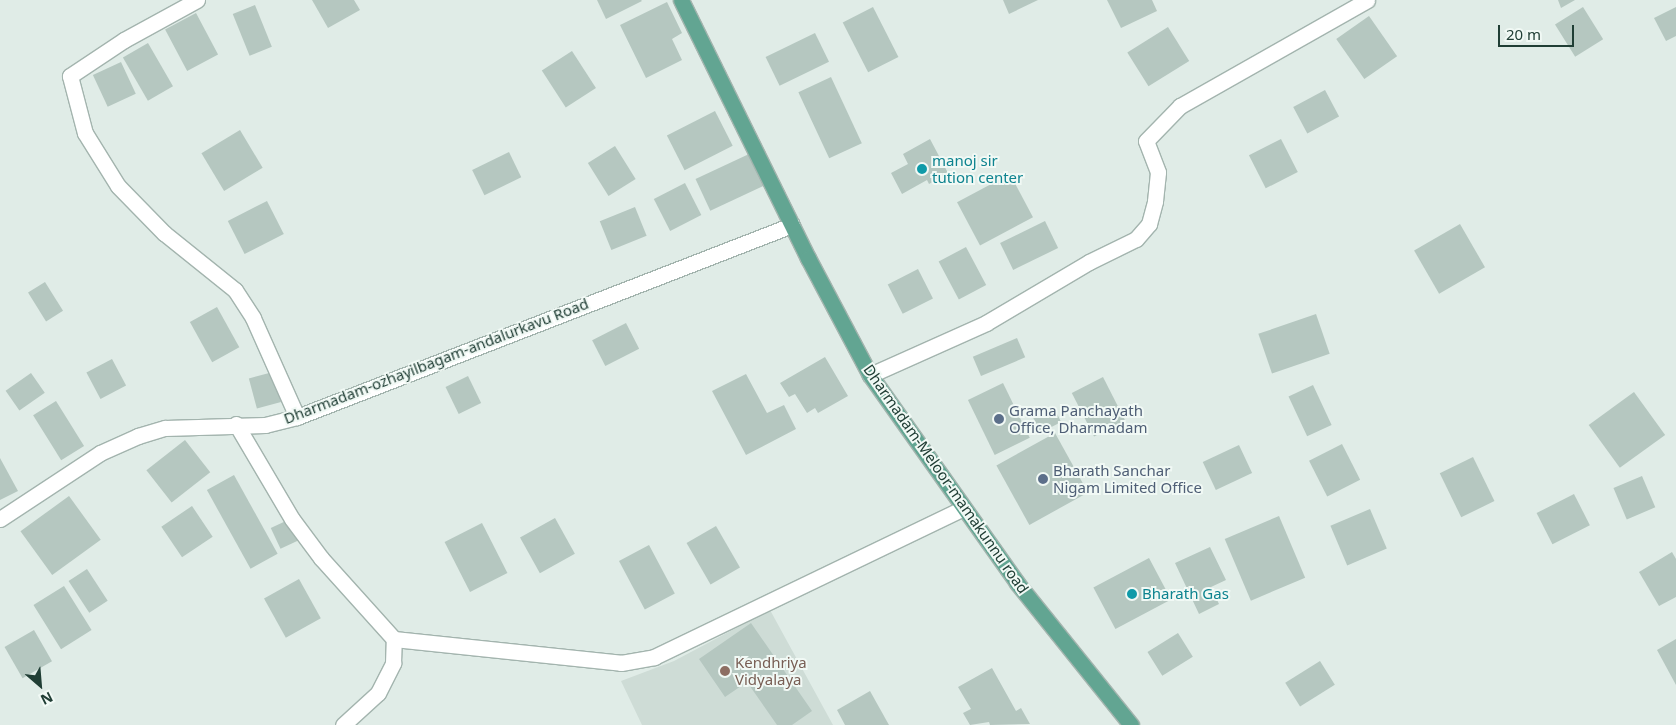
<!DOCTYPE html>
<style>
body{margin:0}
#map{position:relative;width:1676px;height:725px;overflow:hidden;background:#e0ece7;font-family:"Noto Sans",sans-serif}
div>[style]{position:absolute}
.built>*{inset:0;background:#cedcd6}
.building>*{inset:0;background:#b5c7c0;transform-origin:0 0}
.roads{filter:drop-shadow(1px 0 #a3b4ae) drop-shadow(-1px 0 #a3b4ae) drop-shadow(0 1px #a3b4ae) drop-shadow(0 -1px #a3b4ae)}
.minor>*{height:15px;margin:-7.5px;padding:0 7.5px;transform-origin:7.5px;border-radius:7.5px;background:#fff}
.major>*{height:15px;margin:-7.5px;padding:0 7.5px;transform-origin:7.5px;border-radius:7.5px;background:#62a592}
.dots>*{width:14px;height:14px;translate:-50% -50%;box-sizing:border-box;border:2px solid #f1f9f5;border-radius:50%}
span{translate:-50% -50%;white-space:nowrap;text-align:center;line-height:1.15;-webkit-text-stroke:4px #f1f9f5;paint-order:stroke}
.culture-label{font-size:15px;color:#0d838f}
.left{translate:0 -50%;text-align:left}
.street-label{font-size:15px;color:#203e35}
.service-label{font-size:15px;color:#4e5e75}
.education-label{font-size:15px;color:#785e54}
.north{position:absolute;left:15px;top:660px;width:50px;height:50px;-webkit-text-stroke:4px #f1f9f5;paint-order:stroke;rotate:153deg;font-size:14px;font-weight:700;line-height:20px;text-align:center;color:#203e35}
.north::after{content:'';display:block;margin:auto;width:18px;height:22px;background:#203e35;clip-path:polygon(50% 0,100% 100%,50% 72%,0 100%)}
.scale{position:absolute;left:1498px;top:25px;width:76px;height:22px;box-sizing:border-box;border:2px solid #203e35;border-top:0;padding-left:6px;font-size:15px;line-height:18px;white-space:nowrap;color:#203e35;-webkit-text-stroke:4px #f1f9f5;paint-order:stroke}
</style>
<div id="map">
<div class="built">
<i style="clip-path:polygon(770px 610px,833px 725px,642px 725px,621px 681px,674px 661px)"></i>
</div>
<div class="building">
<i style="clip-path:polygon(312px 0,354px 0,360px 10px,328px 28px)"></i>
<i style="clip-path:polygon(597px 0,641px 0,642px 1px,606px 19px)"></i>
<i style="clip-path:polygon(1003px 0,1038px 0,1009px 14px)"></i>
<i style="clip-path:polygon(1107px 0,1152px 0,1157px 11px,1121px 28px)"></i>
<i style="clip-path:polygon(1558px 0,1575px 0,1561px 8px)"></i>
<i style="clip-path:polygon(667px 2px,682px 33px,672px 39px,682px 60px,646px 78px,620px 25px)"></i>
<i style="left:255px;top:5px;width:45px;height:24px;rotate:68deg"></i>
<i style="left:873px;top:7px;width:56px;height:34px;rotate:63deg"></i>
<i style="left:1583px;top:7px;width:38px;height:33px;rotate:58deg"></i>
<i style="clip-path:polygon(1676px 7px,1676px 36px,1666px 41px,1654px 18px)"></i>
<i style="left:196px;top:13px;width:47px;height:35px;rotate:62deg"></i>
<i style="left:1369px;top:16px;width:49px;height:40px;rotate:55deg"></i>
<i style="left:1168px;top:27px;width:40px;height:48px;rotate:58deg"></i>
<i style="left:815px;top:33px;width:32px;height:55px;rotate:64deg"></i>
<i style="left:148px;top:43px;width:50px;height:29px;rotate:60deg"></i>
<i style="left:572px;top:51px;width:44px;height:36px;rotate:57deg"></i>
<i style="left:121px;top:62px;width:35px;height:31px;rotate:65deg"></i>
<i style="left:831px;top:77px;width:73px;height:36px;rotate:65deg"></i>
<i style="left:1325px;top:90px;width:30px;height:36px;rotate:62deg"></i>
<i style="left:715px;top:111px;width:39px;height:54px;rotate:63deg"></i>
<i style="left:240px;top:130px;width:44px;height:45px;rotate:59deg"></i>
<i style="clip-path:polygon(930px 139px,948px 173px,929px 184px,927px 180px,902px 194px,891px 173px,908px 164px,903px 154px)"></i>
<i style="left:1281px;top:139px;width:37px;height:36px;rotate:63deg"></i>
<i style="left:615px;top:146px;width:39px;height:32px;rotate:58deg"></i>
<i style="left:509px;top:152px;width:28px;height:41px;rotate:64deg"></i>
<i style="left:749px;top:154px;width:35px;height:59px;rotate:65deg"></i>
<i style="left:1010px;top:174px;width:49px;height:60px;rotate:62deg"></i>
<i style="left:685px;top:183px;width:36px;height:35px;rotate:63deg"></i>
<i style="left:267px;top:201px;width:37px;height:44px;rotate:63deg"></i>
<i style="left:635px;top:207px;width:31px;height:38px;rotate:68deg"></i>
<i style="left:1045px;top:221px;width:30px;height:50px;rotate:64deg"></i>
<i style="left:1460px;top:224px;width:50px;height:53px;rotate:60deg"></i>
<i style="left:966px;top:247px;width:43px;height:31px;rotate:62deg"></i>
<i style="left:918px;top:269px;width:33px;height:34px;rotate:63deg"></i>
<i style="left:45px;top:282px;width:34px;height:20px;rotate:58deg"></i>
<i style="left:217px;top:307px;width:46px;height:31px;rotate:61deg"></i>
<i style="left:1316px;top:314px;width:42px;height:61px;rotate:71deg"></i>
<i style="left:626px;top:323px;width:29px;height:38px;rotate:63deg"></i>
<i style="left:1017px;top:338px;width:21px;height:48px;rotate:67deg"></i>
<i style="clip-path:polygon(825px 357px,848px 396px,818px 413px,815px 408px,807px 413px,795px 394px,789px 397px,780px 383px)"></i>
<i style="left:112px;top:359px;width:30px;height:29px;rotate:62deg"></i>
<i style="left:273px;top:372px;width:31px;height:25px;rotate:75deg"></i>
<i style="left:31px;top:373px;width:24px;height:31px;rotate:55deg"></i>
<i style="clip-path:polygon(746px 374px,767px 413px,784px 405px,796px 429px,746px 455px,712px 391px)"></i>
<i style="left:468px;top:376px;width:30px;height:25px;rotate:64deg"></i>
<i style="left:1103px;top:377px;width:49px;height:35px;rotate:63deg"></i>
<i style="left:1003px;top:383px;width:61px;height:39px;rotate:64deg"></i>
<i style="left:1313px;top:385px;width:44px;height:27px;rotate:65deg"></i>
<i style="left:1634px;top:392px;width:53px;height:56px;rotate:54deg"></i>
<i style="left:56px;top:401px;width:53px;height:27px;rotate:58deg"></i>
<i style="left:1053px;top:406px;width:18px;height:23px;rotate:63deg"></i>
<i style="left:1055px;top:433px;width:68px;height:67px;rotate:61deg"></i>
<i style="left:185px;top:440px;width:41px;height:49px;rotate:52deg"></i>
<i style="left:1342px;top:444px;width:40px;height:37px;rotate:63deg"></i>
<i style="left:1239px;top:445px;width:31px;height:40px;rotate:65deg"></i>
<i style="left:1473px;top:457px;width:49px;height:37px;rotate:64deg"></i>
<i style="clip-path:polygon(0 458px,18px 491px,0 500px)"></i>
<i style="left:234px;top:475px;width:90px;height:31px;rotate:61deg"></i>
<i style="left:1642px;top:476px;width:34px;height:31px;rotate:67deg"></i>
<i style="left:1574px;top:494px;width:35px;height:42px;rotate:63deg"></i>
<i style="left:69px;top:496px;width:54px;height:60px;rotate:54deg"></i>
<i style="left:192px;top:506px;width:37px;height:37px;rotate:56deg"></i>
<i style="left:1370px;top:509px;width:43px;height:43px;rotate:67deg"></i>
<i style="left:1279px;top:516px;width:67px;height:59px;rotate:67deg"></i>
<i style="left:555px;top:518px;width:41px;height:40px;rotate:61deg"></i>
<i style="left:288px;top:520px;width:23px;height:19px;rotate:65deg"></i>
<i style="left:482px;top:523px;width:56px;height:42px;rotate:63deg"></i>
<i style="left:716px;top:526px;width:48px;height:34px;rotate:60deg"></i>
<i style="left:649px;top:545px;width:55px;height:34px;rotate:62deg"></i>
<i style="clip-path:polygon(1210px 547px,1226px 580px,1211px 587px,1219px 604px,1199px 614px,1175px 563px)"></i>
<i style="clip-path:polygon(1672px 552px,1676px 559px,1676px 597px,1659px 606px,1639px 572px)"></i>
<i style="left:1149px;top:558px;width:47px;height:63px;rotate:62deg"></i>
<i style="left:87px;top:569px;width:38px;height:22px;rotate:57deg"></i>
<i style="left:299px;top:579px;width:45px;height:40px;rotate:61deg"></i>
<i style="left:64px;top:586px;width:52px;height:36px;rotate:58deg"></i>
<i style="clip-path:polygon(751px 623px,812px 711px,792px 725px,777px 725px,747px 682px,725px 697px,699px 659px)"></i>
<i style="left:34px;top:630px;width:36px;height:34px;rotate:60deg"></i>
<i style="left:1178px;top:633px;width:28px;height:36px;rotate:58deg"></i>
<i style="clip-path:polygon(1676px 639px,1676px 685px,1657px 650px)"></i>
<i style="left:1320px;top:661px;width:28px;height:41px;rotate:58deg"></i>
<i style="clip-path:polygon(992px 668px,1016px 711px,1021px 708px,1030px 724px,990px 725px,989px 722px,970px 725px,963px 713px,971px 709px,958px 687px)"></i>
<i style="clip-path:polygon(870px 691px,889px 725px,845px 725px,837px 710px)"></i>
</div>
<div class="roads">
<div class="minor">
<i style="left:197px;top:0;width:83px;rotate:151.3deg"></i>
<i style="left:124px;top:40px;width:65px;rotate:146.3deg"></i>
<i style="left:70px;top:76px;width:59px;rotate:75.3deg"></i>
<i style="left:85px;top:133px;width:62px;rotate:58.1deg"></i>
<i style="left:118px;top:186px;width:66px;rotate:45.6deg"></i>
<i style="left:164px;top:233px;width:91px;rotate:38.8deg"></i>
<i style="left:235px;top:290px;width:33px;rotate:57deg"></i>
<i style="left:253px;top:318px;width:108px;rotate:66deg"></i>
<i style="left:870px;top:375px;width:127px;rotate:-24.1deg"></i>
<i style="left:986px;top:323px;width:120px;rotate:-30.6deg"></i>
<i style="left:1089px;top:262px;width:52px;rotate:-26.1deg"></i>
<i style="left:1136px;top:239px;width:20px;rotate:-49deg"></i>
<i style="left:1149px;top:224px;width:24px;rotate:-75deg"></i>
<i style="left:1155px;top:201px;width:29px;rotate:-84deg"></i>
<i style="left:1158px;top:172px;width:33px;rotate:-111deg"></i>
<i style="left:1146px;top:141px;width:49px;rotate:-45.8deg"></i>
<i style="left:1180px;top:106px;width:215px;rotate:-29.5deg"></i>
<i style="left:236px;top:424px;width:110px;rotate:59.5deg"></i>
<i style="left:292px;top:519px;width:49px;rotate:53.4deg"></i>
<i style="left:321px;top:558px;width:109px;rotate:48deg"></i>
<i style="left:394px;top:639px;width:228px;rotate:6deg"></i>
<i style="left:621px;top:663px;width:34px;rotate:-10deg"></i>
<i style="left:654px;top:657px;width:343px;rotate:-25.7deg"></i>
<i style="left:0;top:519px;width:120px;rotate:-33.4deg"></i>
<i style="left:100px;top:453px;width:42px;rotate:-24.1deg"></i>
<i style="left:138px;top:436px;width:28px;rotate:-17deg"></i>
<i style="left:165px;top:428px;width:100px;rotate:-1.7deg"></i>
<i style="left:265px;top:425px;width:33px;rotate:-14deg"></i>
<i style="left:297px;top:417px;width:531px;rotate:-21.2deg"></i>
<i style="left:343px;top:725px;width:47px;rotate:-42.4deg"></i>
<i style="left:378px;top:693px;width:34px;rotate:-63deg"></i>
<i style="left:393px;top:663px;width:24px;rotate:-88deg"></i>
</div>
<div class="major">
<i style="left:681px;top:0;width:288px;rotate:63.8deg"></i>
<i style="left:808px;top:258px;width:132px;rotate:62.1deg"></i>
<i style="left:870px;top:375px;width:255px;rotate:54.7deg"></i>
<i style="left:1017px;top:583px;width:182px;rotate:51.2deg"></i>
</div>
</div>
<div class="dots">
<i style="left:922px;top:169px;background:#0f9aa8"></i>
<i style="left:999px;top:419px;background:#5c6f8a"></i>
<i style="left:1043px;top:479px;background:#5c6f8a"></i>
<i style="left:1132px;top:594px;background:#0f9aa8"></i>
<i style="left:725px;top:671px;background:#8d6e63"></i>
</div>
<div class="culture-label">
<span class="left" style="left:932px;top:169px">manoj sir<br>tution center</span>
<span class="left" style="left:1142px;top:594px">Bharath Gas</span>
</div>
<div class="street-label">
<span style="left:436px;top:361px;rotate:-21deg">Dharmadam-ozhayilbagam-andalurkavu Road</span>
<span style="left:946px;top:479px;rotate:55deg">Dharmadam-Meloor-mamakunnu road</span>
</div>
<div class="service-label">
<span class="left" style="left:1009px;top:419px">Grama Panchayath<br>Office, Dharmadam</span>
<span class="left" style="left:1053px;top:479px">Bharath Sanchar<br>Nigam Limited Office</span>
</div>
<div class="education-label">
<span class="left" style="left:735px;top:671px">Kendhriya<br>Vidyalaya</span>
</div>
<div class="north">N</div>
<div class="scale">20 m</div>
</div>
